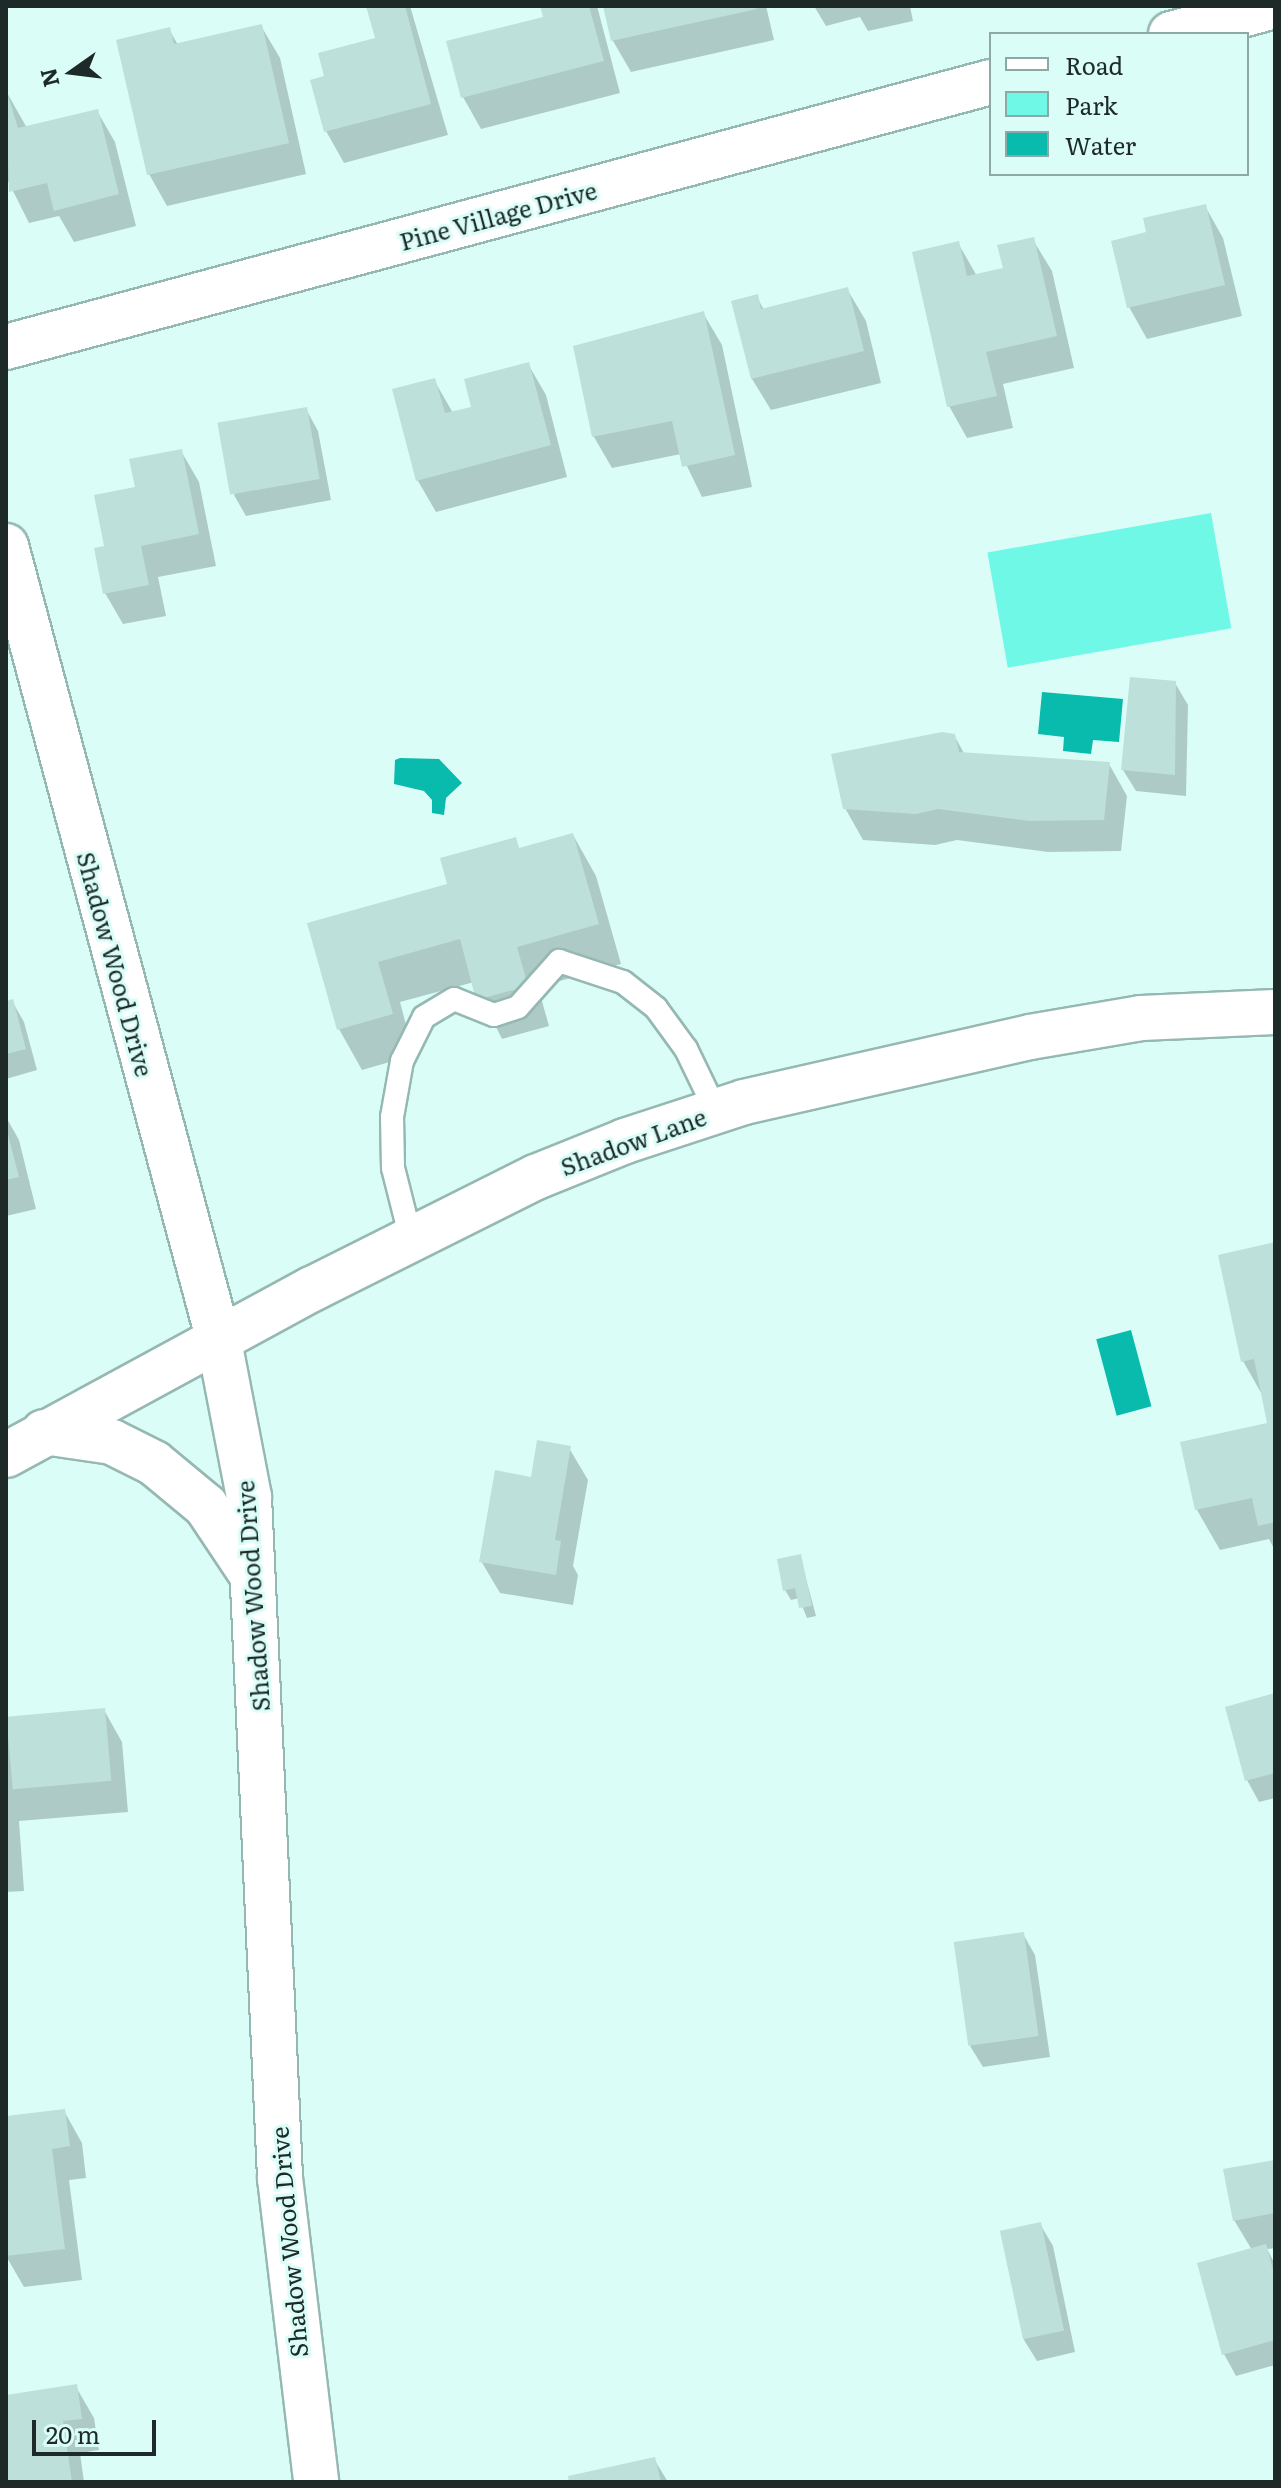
<!DOCTYPE html>
<style>
body{margin:0}
#map{position:relative;width:1281px;height:2488px;overflow:hidden;background:#dafdf8;font-family:Literata,serif}
div>[style]{position:absolute}
.green>*{inset:0;background:#70f8e7;transform-origin:0 0}
.water>*{inset:0;background:#08bbac;transform-origin:0 0}
.shadow>*{inset:0;background:#0003}
.building>*{inset:0;background:#bde0da;transform-origin:0 0}
.roads{filter:drop-shadow(2px 0 #96b8b2) drop-shadow(-2px 0 #96b8b2) drop-shadow(0 2px #96b8b2) drop-shadow(0 -2px #96b8b2)}
.service>*{height:22px;margin:-11px;padding:0 11px;transform-origin:11px;border-radius:11px;background:#fff}
.minor>*{height:44px;margin:-22px;padding:0 22px;transform-origin:22px;border-radius:22px;background:#fff}
span{translate:-50% -50%;white-space:nowrap;text-align:center;line-height:1.15;-webkit-text-stroke:6px #dafdf8;paint-order:stroke}
.street-label{font-size:24px;color:#1d2a28}
.frame{position:absolute;inset:0;border:8px solid #1d2a28;pointer-events:none}
.legend{position:absolute;left:989px;top:32px;width:260px;height:144px;box-sizing:border-box;background:#dafdf8;border:2px solid #8ea9a5;margin:0;padding:10px 14px;list-style:none;font-size:24px;color:#1d2a28}
.legend li{display:flex;align-items:center;gap:16px;height:40px}
.legend b{width:40px;border:2px solid #8ea9a5}
.north{position:absolute;left:32px;top:32px;width:80px;height:80px;-webkit-text-stroke:6px #dafdf8;paint-order:stroke;rotate:256deg;font-size:22px;font-weight:700;line-height:32px;text-align:center;color:#1d2a28}
.north::after{content:'';display:block;margin:auto;width:28px;height:36px;background:#1d2a28;clip-path:polygon(50% 0,100% 100%,50% 72%,0 100%)}
.scale{position:absolute;left:32px;top:2420px;width:124px;height:36px;box-sizing:border-box;border:4px solid #1d2a28;border-top:0;padding-left:10px;font-size:24px;line-height:28px;white-space:nowrap;color:#1d2a28;-webkit-text-stroke:6px #dafdf8;paint-order:stroke}
</style>
<div id="map">
<div class="green">
<i style="left:1211px;top:513px;width:117px;height:227px;rotate:80deg"></i>
</div>
<div class="water">
<i style="clip-path:polygon(1042px 692px,1123px 699px,1119px 742px,1093px 740px,1091px 754px,1063px 751px,1064px 737px,1038px 734px)"></i>
<i style="clip-path:polygon(400px 758px,439px 759px,462px 783px,446px 798px,444px 815px,432px 813px,432px 800px,424px 791px,394px 784px,395px 760px)"></i>
<i style="left:1131px;top:1330px;width:79px;height:36px;rotate:75deg"></i>
</div>
<div class="shadow">
<i style="clip-path:polygon(368px 6px,410px 6px,448px 135px,344px 163px,326px 131px,327px 78px,377px 39px)"></i>
<i style="clip-path:polygon(542px 6px,597px 6px,620px 93px,481px 129px,463px 97px,545px 18px)"></i>
<i style="clip-path:polygon(605px 6px,766px 6px,774px 40px,631px 72px,613px 41px)"></i>
<i style="clip-path:polygon(814px 6px,910px 6px,913px 21px,868px 31px,860px 17px,826px 26px)"></i>
<i style="clip-path:polygon(261px 26px,280px 58px,306px 174px,167px 206px,149px 174px,169px 29px,178px 45px)"></i>
<i style="clip-path:polygon(6px 91px,27px 128px,97px 111px,115px 142px,136px 226px,74px 242px,59px 216px,29px 223px,6px 177px)"></i>
<i style="clip-path:polygon(1205px 206px,1223px 238px,1242px 316px,1147px 339px,1129px 307px,1149px 234px)"></i>
<i style="clip-path:polygon(1033px 240px,1052px 271px,1074px 368px,1003px 384px,1013px 428px,967px 438px,949px 406px,915px 253px,958px 243px,977px 276px,1005px 270px)"></i>
<i style="clip-path:polygon(847px 289px,866px 321px,881px 383px,771px 410px,752px 379px,733px 303px,757px 297px,764px 310px)"></i>
<i style="clip-path:polygon(703px 313px,722px 345px,752px 487px,702px 497px,681px 454px,612px 468px,594px 437px,575px 347px)"></i>
<i style="clip-path:polygon(528px 364px,546px 395px,567px 477px,436px 512px,418px 481px,394px 391px,434px 380px,453px 413px,473px 408px)"></i>
<i style="clip-path:polygon(306px 409px,318px 431px,331px 500px,246px 516px,234px 495px)"></i>
<i style="clip-path:polygon(181px 451px,199px 482px,216px 566px,158px 577px,166px 616px,123px 624px,105px 593px,107px 548px)"></i>
<i style="clip-path:polygon(1175px 683px,1188px 705px,1186px 796px,1136px 791px,1123px 770px)"></i>
<i style="clip-path:polygon(954px 735px,965px 755px,1109px 764px,1127px 796px,1121px 851px,1048px 852px,957px 840px,935px 845px,863px 840px,845px 808px)"></i>
<i style="clip-path:polygon(573px 835px,596px 876px,621px 964px,538px 987px,549px 1026px,502px 1039px,474px 982px,400px 1002px,414px 1055px,362px 1070px,339px 1029px,310px 924px,449px 886px,515px 840px,520px 850px)"></i>
<i style="clip-path:polygon(12px 1001px,24px 1022px,37px 1070px,6px 1079px,6px 1003px)"></i>
<i style="clip-path:polygon(6px 1117px,19px 1140px,36px 1209px,6px 1216px)"></i>
<i style="clip-path:polygon(1275px 1244px,1275px 1551px,1269px 1539px,1220px 1550px,1197px 1510px,1270px 1424px,1264px 1398px,1243px 1361px)"></i>
<i style="clip-path:polygon(569px 1448px,588px 1480px,573px 1566px,578px 1575px,573px 1605px,500px 1593px,481px 1561px,533px 1479px)"></i>
<i style="clip-path:polygon(800px 1556px,816px 1616px,807px 1618px,799px 1598px,791px 1600px,785px 1590px)"></i>
<i style="clip-path:polygon(1275px 1695px,1275px 1798px,1259px 1802px,1247px 1780px)"></i>
<i style="clip-path:polygon(104px 1710px,122px 1742px,128px 1812px,19px 1821px,24px 1891px,6px 1892px,6px 1718px)"></i>
<i style="clip-path:polygon(1023px 1934px,1035px 1955px,1050px 2057px,983px 2067px,970px 2046px)"></i>
<i style="clip-path:polygon(64px 2111px,82px 2143px,86px 2178px,69px 2180px,82px 2280px,24px 2287px,6px 2256px,6px 2118px)"></i>
<i style="clip-path:polygon(1275px 2162px,1275px 2248px,1267px 2249px,1275px 2264px,1275px 2365px,1236px 2376px,1224px 2354px,1252px 2250px,1234px 2220px)"></i>
<i style="clip-path:polygon(1040px 2224px,1053px 2246px,1075px 2352px,1037px 2361px,1024px 2340px)"></i>
<i style="clip-path:polygon(76px 2387px,94px 2418px,99px 2450px,80px 2453px,84px 2482px,6px 2482px,6px 2397px)"></i>
<i style="clip-path:polygon(654px 2459px,668px 2482px,571px 2482px)"></i>
</div>
<div class="building">
<i style="clip-path:polygon(366px 6px,405px 6px,431px 104px,324px 132px,310px 80px,324px 76px,318px 53px,375px 38px)"></i>
<i style="clip-path:polygon(540px 6px,589px 6px,604px 61px,461px 98px,446px 41px,543px 17px)"></i>
<i style="clip-path:polygon(603px 6px,756px 6px,757px 9px,611px 41px)"></i>
<i style="clip-path:polygon(262px 24px,289px 143px,147px 175px,116px 40px,170px 27px,174px 44px)"></i>
<i style="clip-path:polygon(6px 89px,18px 128px,98px 109px,119px 194px,54px 211px,47px 183px,9px 192px)"></i>
<i style="clip-path:polygon(1206px 204px,1225px 285px,1127px 308px,1111px 241px,1146px 232px,1143px 218px)"></i>
<i style="clip-path:polygon(1034px 237px,1057px 336px,986px 352px,997px 396px,947px 407px,912px 252px,959px 241px,967px 276px,1003px 268px,997px 245px)"></i>
<i style="clip-path:polygon(848px 287px,864px 351px,751px 379px,731px 301px,758px 294px,761px 309px)"></i>
<i style="clip-path:polygon(704px 311px,735px 455px,682px 467px,672px 421px,592px 437px,573px 346px)"></i>
<i style="clip-path:polygon(529px 362px,551px 445px,416px 481px,392px 389px,435px 378px,445px 413px,471px 407px,464px 379px)"></i>
<i style="left:307px;top:407px;width:73px;height:91px;rotate:80deg"></i>
<i style="clip-path:polygon(182px 449px,199px 534px,141px 546px,149px 585px,103px 594px,94px 548px,104px 546px,94px 495px,135px 487px,129px 459px)"></i>
<i style="clip-path:polygon(1130px 677px,1176px 681px,1175px 775px,1121px 770px)"></i>
<i style="clip-path:polygon(942px 732px,955px 734px,959px 752px,1110px 762px,1104px 820px,1029px 821px,938px 809px,916px 814px,843px 809px,831px 754px)"></i>
<i style="clip-path:polygon(573px 833px,599px 924px,517px 947px,528px 986px,476px 1000px,460px 939px,378px 962px,393px 1014px,337px 1030px,307px 923px,447px 884px,440px 858px,516px 837px,519px 848px)"></i>
<i style="clip-path:polygon(13px 999px,26px 1049px,6px 1054px,6px 1001px)"></i>
<i style="clip-path:polygon(6px 1127px,19px 1177px,6px 1180px)"></i>
<i style="clip-path:polygon(1275px 1242px,1275px 1522px,1258px 1526px,1252px 1498px,1195px 1510px,1180px 1442px,1267px 1423px,1254px 1359px,1241px 1362px,1218px 1255px)"></i>
<i style="clip-path:polygon(537px 1440px,571px 1446px,555px 1540px,561px 1541px,556px 1575px,479px 1562px,495px 1470px,531px 1477px)"></i>
<i style="clip-path:polygon(801px 1554px,812px 1606px,799px 1608px,795px 1588px,783px 1591px,777px 1559px)"></i>
<i style="clip-path:polygon(1275px 1693px,1275px 1773px,1245px 1781px,1225px 1707px)"></i>
<i style="left:105px;top:1708px;width:73px;height:99px;rotate:85deg"></i>
<i style="left:1024px;top:1932px;width:105px;height:71px;rotate:82deg"></i>
<i style="clip-path:polygon(65px 2109px,70px 2146px,52px 2149px,65px 2249px,6px 2256px,6px 2116px)"></i>
<i style="clip-path:polygon(1275px 2160px,1275px 2213px,1233px 2221px,1223px 2169px)"></i>
<i style="left:1041px;top:2222px;width:111px;height:42px;rotate:78deg"></i>
<i style="clip-path:polygon(1266px 2244px,1275px 2277px,1275px 2340px,1222px 2355px,1197px 2263px)"></i>
<i style="clip-path:polygon(77px 2384px,82px 2419px,63px 2421px,72px 2482px,6px 2482px,6px 2395px)"></i>
<i style="clip-path:polygon(655px 2457px,661px 2482px,569px 2482px,568px 2476px)"></i>
</div>
<div class="roads">
<div class="service">
<i style="left:411px;top:1239px;width:73px;rotate:-104.2deg"></i>
<i style="left:393px;top:1168px;width:51px;rotate:-91.1deg"></i>
<i style="left:392px;top:1117px;width:57px;rotate:-79.9deg"></i>
<i style="left:402px;top:1061px;width:49px;rotate:-63.4deg"></i>
<i style="left:424px;top:1017px;width:35px;rotate:-31deg"></i>
<i style="left:454px;top:999px;width:43px;rotate:21.8deg"></i>
<i style="left:494px;top:1015px;width:25px;rotate:-18deg"></i>
<i style="left:518px;top:1007px;width:62px;rotate:-48.3deg"></i>
<i style="left:559px;top:961px;width:67px;rotate:18.2deg"></i>
<i style="left:623px;top:982px;width:42px;rotate:38.2deg"></i>
<i style="left:656px;top:1008px;width:51px;rotate:53.8deg"></i>
<i style="left:686px;top:1049px;width:69px;rotate:64.2deg"></i>
</div>
<div class="minor">
<i style="left:1171px;top:34px;width:108px;rotate:-15.1deg"></i>
<i style="left:6px;top:347px;width:1020px;rotate:-15.06deg"></i>
<i style="left:6px;top:546px;width:823px;rotate:75deg"></i>
<i style="left:219px;top:1341px;width:159px;rotate:79.1deg"></i>
<i style="left:249px;top:1497px;width:682px;rotate:87.39deg"></i>
<i style="left:280px;top:2178px;width:306px;rotate:83.2deg"></i>
<i style="left:44px;top:1432px;width:69px;rotate:8.4deg"></i>
<i style="left:112px;top:1442px;width:47px;rotate:26.6deg"></i>
<i style="left:154px;top:1463px;width:67px;rotate:39.6deg"></i>
<i style="left:206px;top:1506px;width:83px;rotate:56.3deg"></i>
<i style="left:6px;top:1455px;width:348px;rotate:-28.5deg"></i>
<i style="left:312px;top:1289px;width:250px;rotate:-26.6deg"></i>
<i style="left:536px;top:1177px;width:96px;rotate:-22deg"></i>
<i style="left:625px;top:1141px;width:125px;rotate:-18.1deg"></i>
<i style="left:744px;top:1102px;width:293px;rotate:-12.8deg"></i>
<i style="left:1030px;top:1037px;width:113px;rotate:-9.7deg"></i>
<i style="left:1141px;top:1018px;width:134px;rotate:-2.6deg"></i>
</div>
</div>
<div class="street-label">
<span style="left:498px;top:215px;rotate:-15deg">Pine Village Drive</span>
<span style="left:116px;top:964px;rotate:75deg">Shadow Wood Drive</span>
<span style="left:633px;top:1141px;rotate:-20deg">Shadow Lane</span>
<span style="left:252px;top:1596px;rotate:-94deg">Shadow Wood Drive</span>
<span style="left:288px;top:2242px;rotate:-95deg">Shadow Wood Drive</span>
</div>
<div class="frame"></div>
<ul class="legend">
<li><b style="height:10px;background:#fff"></b>Road</li>
<li><b style="height:22px;background:#70f8e7"></b>Park</li>
<li><b style="height:22px;background:#08bbac"></b>Water</li>
</ul>
<div class="north">N</div>
<div class="scale">20 m</div>
</div>
